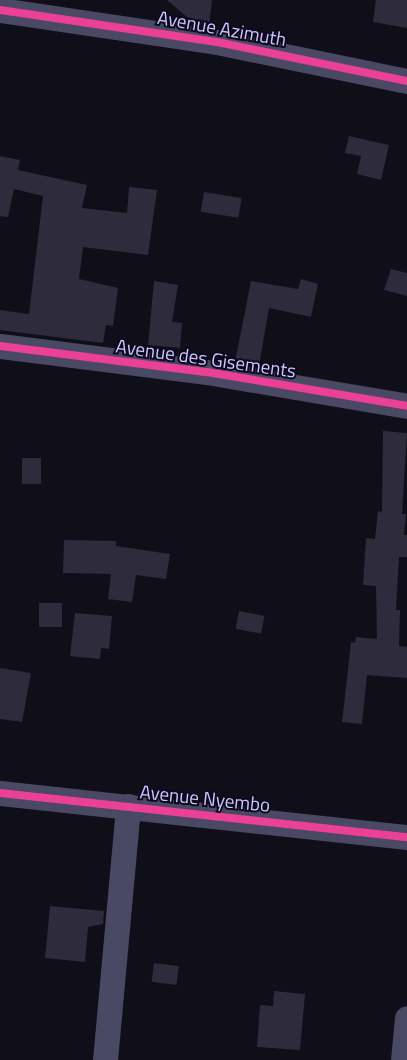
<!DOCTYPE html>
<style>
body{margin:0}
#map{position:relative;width:407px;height:1060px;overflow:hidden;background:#100e19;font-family:"Titillium Web",sans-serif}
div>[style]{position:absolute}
.building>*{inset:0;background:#2e2b3c;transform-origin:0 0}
.street>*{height:25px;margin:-12.5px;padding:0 12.5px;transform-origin:12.5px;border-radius:12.5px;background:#4a4963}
.cycleway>*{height:8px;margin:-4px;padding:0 4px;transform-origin:4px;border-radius:4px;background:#ea4096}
span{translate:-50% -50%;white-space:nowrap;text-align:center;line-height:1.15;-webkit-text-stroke:4px #0d0a1d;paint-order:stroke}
.street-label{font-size:19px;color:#ccc6ff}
</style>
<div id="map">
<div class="building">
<i style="clip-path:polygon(167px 0,212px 0,209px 26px,195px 24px)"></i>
<i style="clip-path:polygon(376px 0,407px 0,407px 28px,373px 22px)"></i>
<i style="clip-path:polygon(349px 136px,389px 145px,381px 180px,357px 174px,361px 156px,345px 153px)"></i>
<i style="clip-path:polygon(0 156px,20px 160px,18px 170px,87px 185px,82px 208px,127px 213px,129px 187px,157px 190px,148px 255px,83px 247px,79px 279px,118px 288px,113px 326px,106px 325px,103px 343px,0 330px,0 310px,29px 314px,43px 196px,14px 189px,8px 217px,0 216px)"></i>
<i style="left:204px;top:192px;width:38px;height:20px;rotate:9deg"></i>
<i style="clip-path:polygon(391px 269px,407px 273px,407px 296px,384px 290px)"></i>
<i style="clip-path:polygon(301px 279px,318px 284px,311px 317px,269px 308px,259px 366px,235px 362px,251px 281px,298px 289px)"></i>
<i style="clip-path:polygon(154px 281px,178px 285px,172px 322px,182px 323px,180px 348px,148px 345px)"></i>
<i style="clip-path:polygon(383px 431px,407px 433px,402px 514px,406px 514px,404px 535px,407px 535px,407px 557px,399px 557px,396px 610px,400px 610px,399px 646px,407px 647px,407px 678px,367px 675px,362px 724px,342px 722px,351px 642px,355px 643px,356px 637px,377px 639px,376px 586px,363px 585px,366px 538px,375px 539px,378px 511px,382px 512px)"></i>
<i style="left:22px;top:458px;width:19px;height:26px"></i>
<i style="clip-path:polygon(64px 540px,116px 541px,116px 546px,170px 554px,166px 579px,136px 575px,132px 602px,108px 599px,111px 574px,63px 573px)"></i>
<i style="left:39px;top:603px;width:23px;height:24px"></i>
<i style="left:239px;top:611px;width:26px;height:18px;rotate:11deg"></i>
<i style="clip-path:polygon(75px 613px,112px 616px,109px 649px,101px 648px,100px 659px,70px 656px)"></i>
<i style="clip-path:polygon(0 668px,31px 673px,22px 722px,0 719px)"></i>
<i style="clip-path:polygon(50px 906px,104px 911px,103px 924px,88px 927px,85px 962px,45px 958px)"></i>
<i style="left:154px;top:963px;width:25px;height:19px;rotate:7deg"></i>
<i style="clip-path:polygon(274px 991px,305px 994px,300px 1050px,257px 1047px,260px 1005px,273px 1006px)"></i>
</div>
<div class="street">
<i style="left:0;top:10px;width:219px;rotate:8.4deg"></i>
<i style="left:217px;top:42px;width:194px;rotate:11.6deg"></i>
<i style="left:0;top:346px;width:209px;rotate:7.2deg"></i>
<i style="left:207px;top:372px;width:203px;rotate:9.6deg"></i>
<i style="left:0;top:793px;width:409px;rotate:6.2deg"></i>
<i style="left:105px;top:1060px;width:255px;rotate:-84.8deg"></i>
<i style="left:403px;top:1060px;width:42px;rotate:-84.6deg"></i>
</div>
<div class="cycleway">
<i style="left:0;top:10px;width:219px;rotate:8.4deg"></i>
<i style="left:217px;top:42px;width:194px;rotate:11.6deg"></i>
<i style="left:0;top:346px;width:209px;rotate:7.2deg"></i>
<i style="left:207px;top:372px;width:203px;rotate:9.6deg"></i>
<i style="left:0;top:793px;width:409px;rotate:6.2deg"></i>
</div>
<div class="street-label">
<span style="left:222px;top:28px;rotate:10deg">Avenue Azimuth</span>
<span style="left:206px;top:358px;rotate:8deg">Avenue des Gisements</span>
<span style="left:205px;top:798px;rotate:6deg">Avenue Nyembo</span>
</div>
</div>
